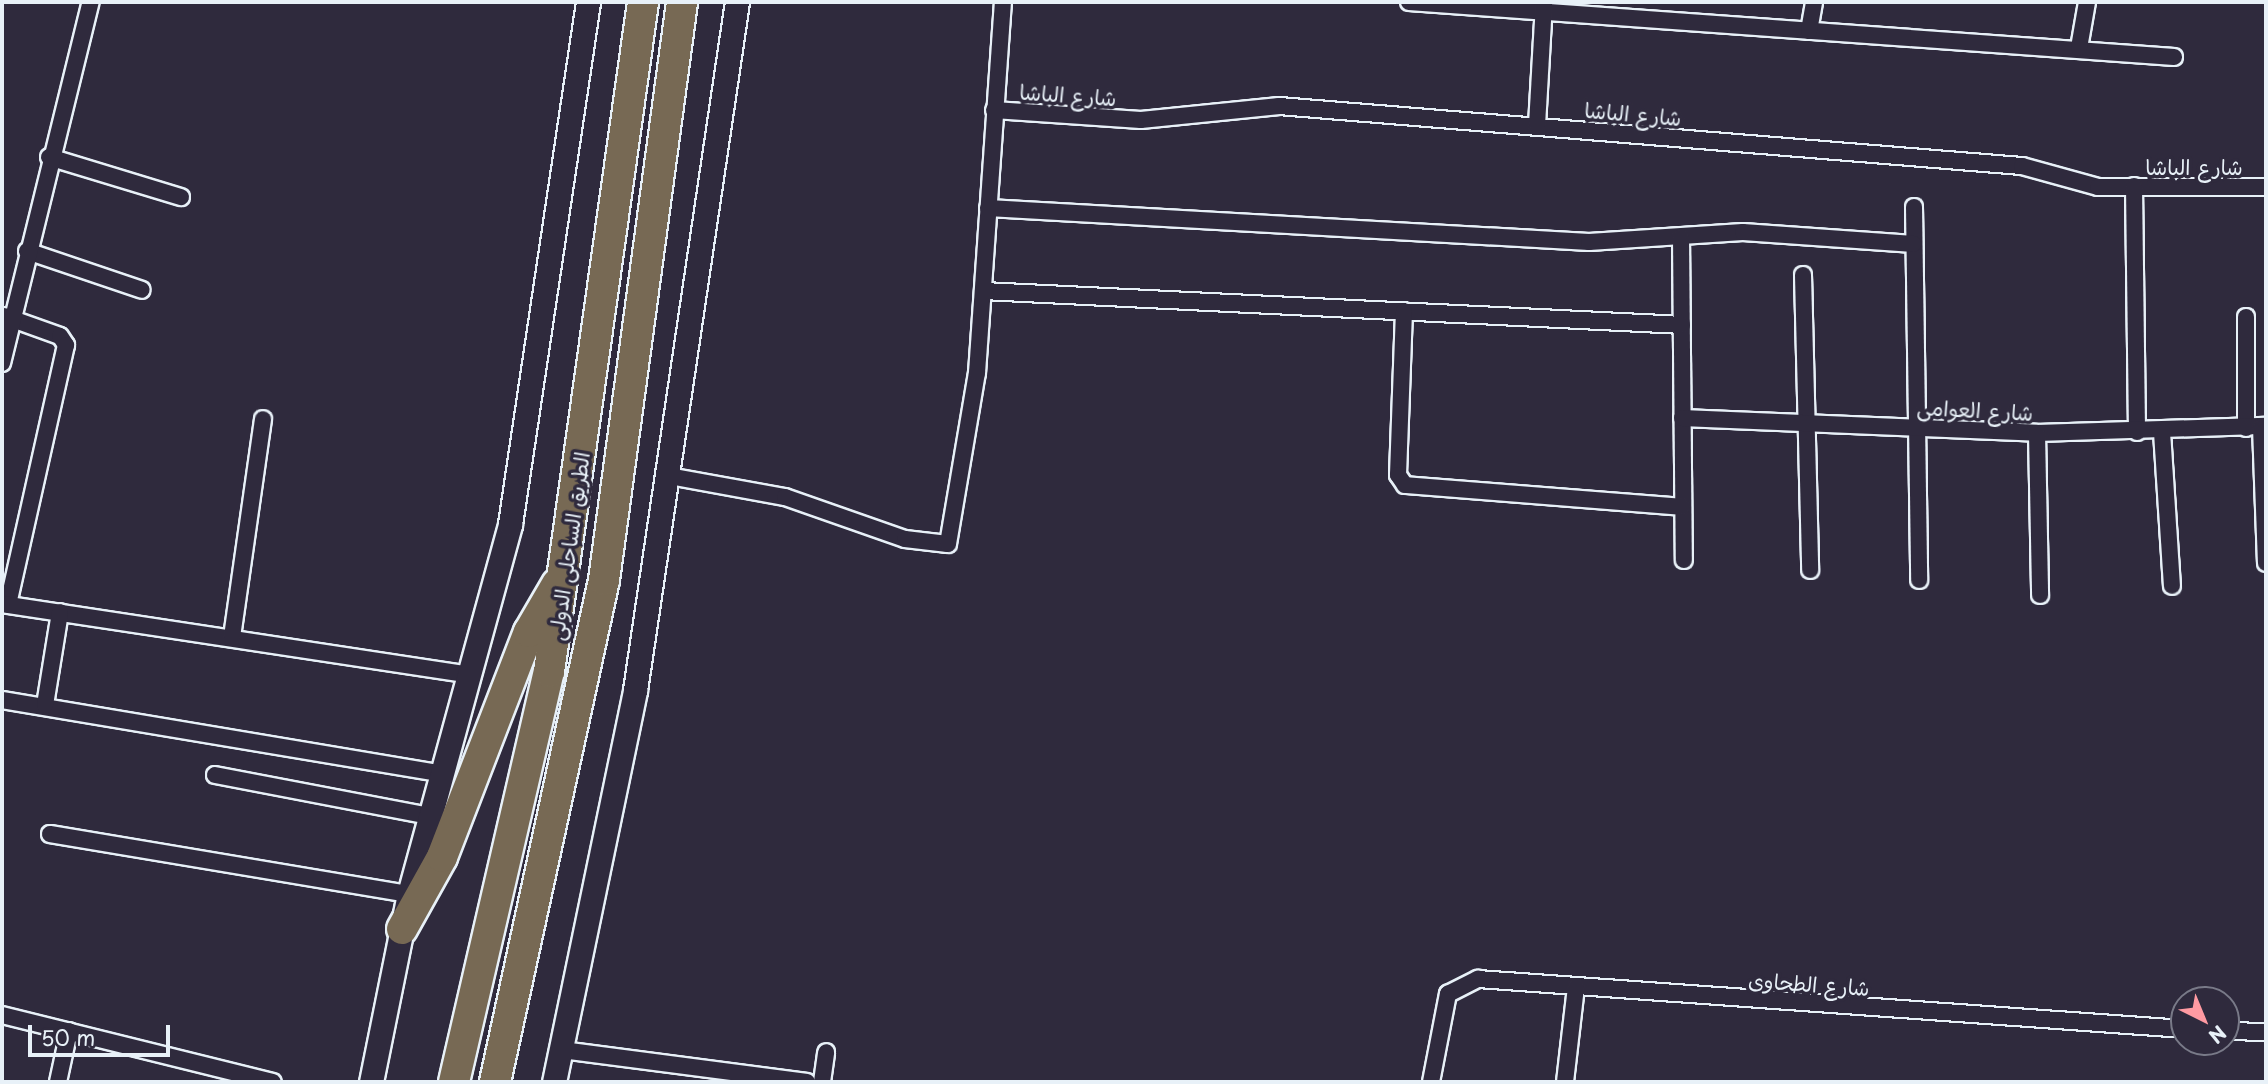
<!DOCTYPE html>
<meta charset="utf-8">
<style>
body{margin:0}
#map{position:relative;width:2268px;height:1084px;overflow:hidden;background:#2f2a3d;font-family:"Playpen Sans","Playpen Sans Arabic",sans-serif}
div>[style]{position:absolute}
.roads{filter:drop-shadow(2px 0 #e8f1f8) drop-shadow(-2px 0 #e8f1f8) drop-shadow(0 2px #e8f1f8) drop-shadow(0 -2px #e8f1f8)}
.street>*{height:16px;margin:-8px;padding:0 8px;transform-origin:8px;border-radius:8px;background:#2f2a3d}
.secondary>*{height:23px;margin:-11.5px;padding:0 11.5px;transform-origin:11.5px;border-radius:11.5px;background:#2f2a3d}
.highway>*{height:30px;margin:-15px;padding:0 15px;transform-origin:15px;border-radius:15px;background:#776954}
span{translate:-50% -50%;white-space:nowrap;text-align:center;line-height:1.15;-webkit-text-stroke:7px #2f2a3d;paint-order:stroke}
.street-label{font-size:21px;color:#e8f1f8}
.frame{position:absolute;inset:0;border:4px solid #e8f1f8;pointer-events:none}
.north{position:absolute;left:2170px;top:986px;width:70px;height:70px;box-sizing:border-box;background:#2f2a3d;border:2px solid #797a88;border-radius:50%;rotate:137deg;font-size:19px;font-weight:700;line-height:28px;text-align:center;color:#e8f1f8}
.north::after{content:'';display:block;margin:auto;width:24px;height:32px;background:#ff9aa2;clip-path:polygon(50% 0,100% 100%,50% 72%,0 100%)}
.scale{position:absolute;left:28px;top:1025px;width:142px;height:32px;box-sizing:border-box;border:4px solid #e8f1f8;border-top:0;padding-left:9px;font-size:21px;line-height:24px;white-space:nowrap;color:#e8f1f8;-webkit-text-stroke:5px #2f2a3d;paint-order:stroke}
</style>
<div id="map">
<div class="roads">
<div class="street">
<i style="left:1409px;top:2px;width:767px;rotate:4.11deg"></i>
<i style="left:1809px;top:31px;width:29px;rotate:-80deg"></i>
<i style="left:2079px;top:48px;width:47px;rotate:-80.1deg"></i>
<i style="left:994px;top:110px;width:147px;rotate:3.9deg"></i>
<i style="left:1141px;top:120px;width:139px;rotate:-5.8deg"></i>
<i style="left:1279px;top:106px;width:745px;rotate:4.62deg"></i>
<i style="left:2022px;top:166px;width:79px;rotate:15.4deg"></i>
<i style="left:2098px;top:187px;width:168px"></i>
<i style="left:1537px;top:125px;width:123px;rotate:-86.7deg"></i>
<i style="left:49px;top:157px;width:138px;rotate:16.9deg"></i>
<i style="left:2134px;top:186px;width:246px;rotate:89.3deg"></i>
<i style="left:1914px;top:207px;width:373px;rotate:89.2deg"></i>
<i style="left:988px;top:208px;width:602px;rotate:3.24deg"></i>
<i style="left:1589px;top:242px;width:154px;rotate:-3.7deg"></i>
<i style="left:1743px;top:232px;width:171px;rotate:4deg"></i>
<i style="left:1681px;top:237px;width:323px;rotate:89.5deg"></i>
<i style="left:27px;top:251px;width:121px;rotate:18.7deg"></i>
<i style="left:1803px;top:275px;width:295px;rotate:88.6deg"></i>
<i style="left:983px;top:291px;width:700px;rotate:2.78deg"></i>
<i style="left:1404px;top:311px;width:164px;rotate:92.1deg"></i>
<i style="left:1398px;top:475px;width:12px;rotate:55deg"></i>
<i style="left:1405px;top:485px;width:278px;rotate:4.5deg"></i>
<i style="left:4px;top:316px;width:59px;rotate:19.7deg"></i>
<i style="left:60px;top:336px;width:11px;rotate:56deg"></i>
<i style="left:66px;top:345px;width:266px;rotate:102.6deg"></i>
<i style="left:2246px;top:317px;width:111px;rotate:90deg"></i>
<i style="left:2px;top:363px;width:372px;rotate:-76.2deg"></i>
<i style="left:1682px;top:418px;width:355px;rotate:2.4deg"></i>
<i style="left:2037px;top:433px;width:229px;rotate:-1.8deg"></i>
<i style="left:2261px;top:427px;width:136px;rotate:87.9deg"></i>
<i style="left:2162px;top:432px;width:154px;rotate:86.3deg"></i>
<i style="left:2037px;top:433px;width:162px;rotate:88.9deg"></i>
<i style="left:669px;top:476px;width:118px;rotate:10.3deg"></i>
<i style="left:785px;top:497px;width:127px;rotate:19.3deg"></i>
<i style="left:905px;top:539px;width:43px;rotate:6.6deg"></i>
<i style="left:948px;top:544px;width:173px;rotate:-80.4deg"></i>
<i style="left:977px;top:373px;width:372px;rotate:-86deg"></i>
<i style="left:2px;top:604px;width:472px;rotate:8.6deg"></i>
<i style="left:232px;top:637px;width:220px;rotate:-81.9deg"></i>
<i style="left:2px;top:700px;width:446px;rotate:9.5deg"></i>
<i style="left:45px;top:705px;width:94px;rotate:-80.8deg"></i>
<i style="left:215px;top:775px;width:219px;rotate:10.8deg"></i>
<i style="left:50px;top:834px;width:364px;rotate:9.5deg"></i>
<i style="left:2px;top:1015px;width:279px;rotate:13.9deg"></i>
<i style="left:2226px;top:1031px;width:40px;rotate:1.4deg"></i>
<i style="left:562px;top:1050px;width:247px;rotate:7.4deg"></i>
<i style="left:58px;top:1082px;width:52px;rotate:-77.8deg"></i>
<i style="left:822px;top:1082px;width:30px;rotate:-82deg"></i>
<i style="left:1431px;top:1082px;width:90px;rotate:-79.1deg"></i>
<i style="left:1448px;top:994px;width:34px;rotate:-27deg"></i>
<i style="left:1478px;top:979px;width:708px;rotate:4.05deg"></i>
<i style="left:1565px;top:1082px;width:96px;rotate:-83.4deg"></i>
</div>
<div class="secondary">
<i style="left:371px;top:1082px;width:192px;rotate:-78.6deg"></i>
<i style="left:409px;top:894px;width:384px;rotate:-74.7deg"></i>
<i style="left:510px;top:524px;width:528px;rotate:-81.5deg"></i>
<i style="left:554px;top:1082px;width:400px;rotate:-78.3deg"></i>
<i style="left:635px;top:690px;width:696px;rotate:-81.57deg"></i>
</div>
<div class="highway">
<i style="left:402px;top:929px;width:82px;rotate:-60.9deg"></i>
<i style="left:442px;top:857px;width:241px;rotate:-68.9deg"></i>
<i style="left:529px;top:632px;width:56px;rotate:-59.7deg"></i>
<i style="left:454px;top:1082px;width:421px;rotate:-77deg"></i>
<i style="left:549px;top:672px;width:677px;rotate:-82.01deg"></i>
<i style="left:495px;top:1082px;width:514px;rotate:-77.75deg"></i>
<i style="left:604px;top:580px;width:583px;rotate:-82.31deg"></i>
</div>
</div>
<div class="street-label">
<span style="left:1068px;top:94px;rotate:4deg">شارع الباشا</span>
<span style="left:1633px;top:113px;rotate:5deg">شارع الباشا</span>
<span style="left:2194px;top:166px">شارع الباشا</span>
<span style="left:1975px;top:409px;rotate:3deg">شارع العوامى</span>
<span style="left:568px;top:546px;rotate:-82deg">الطريق الساحلى الدولى</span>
<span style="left:1809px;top:983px;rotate:4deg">شارع الطحاوى</span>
</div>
<div class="frame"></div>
<div class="north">N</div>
<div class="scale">50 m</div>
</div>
